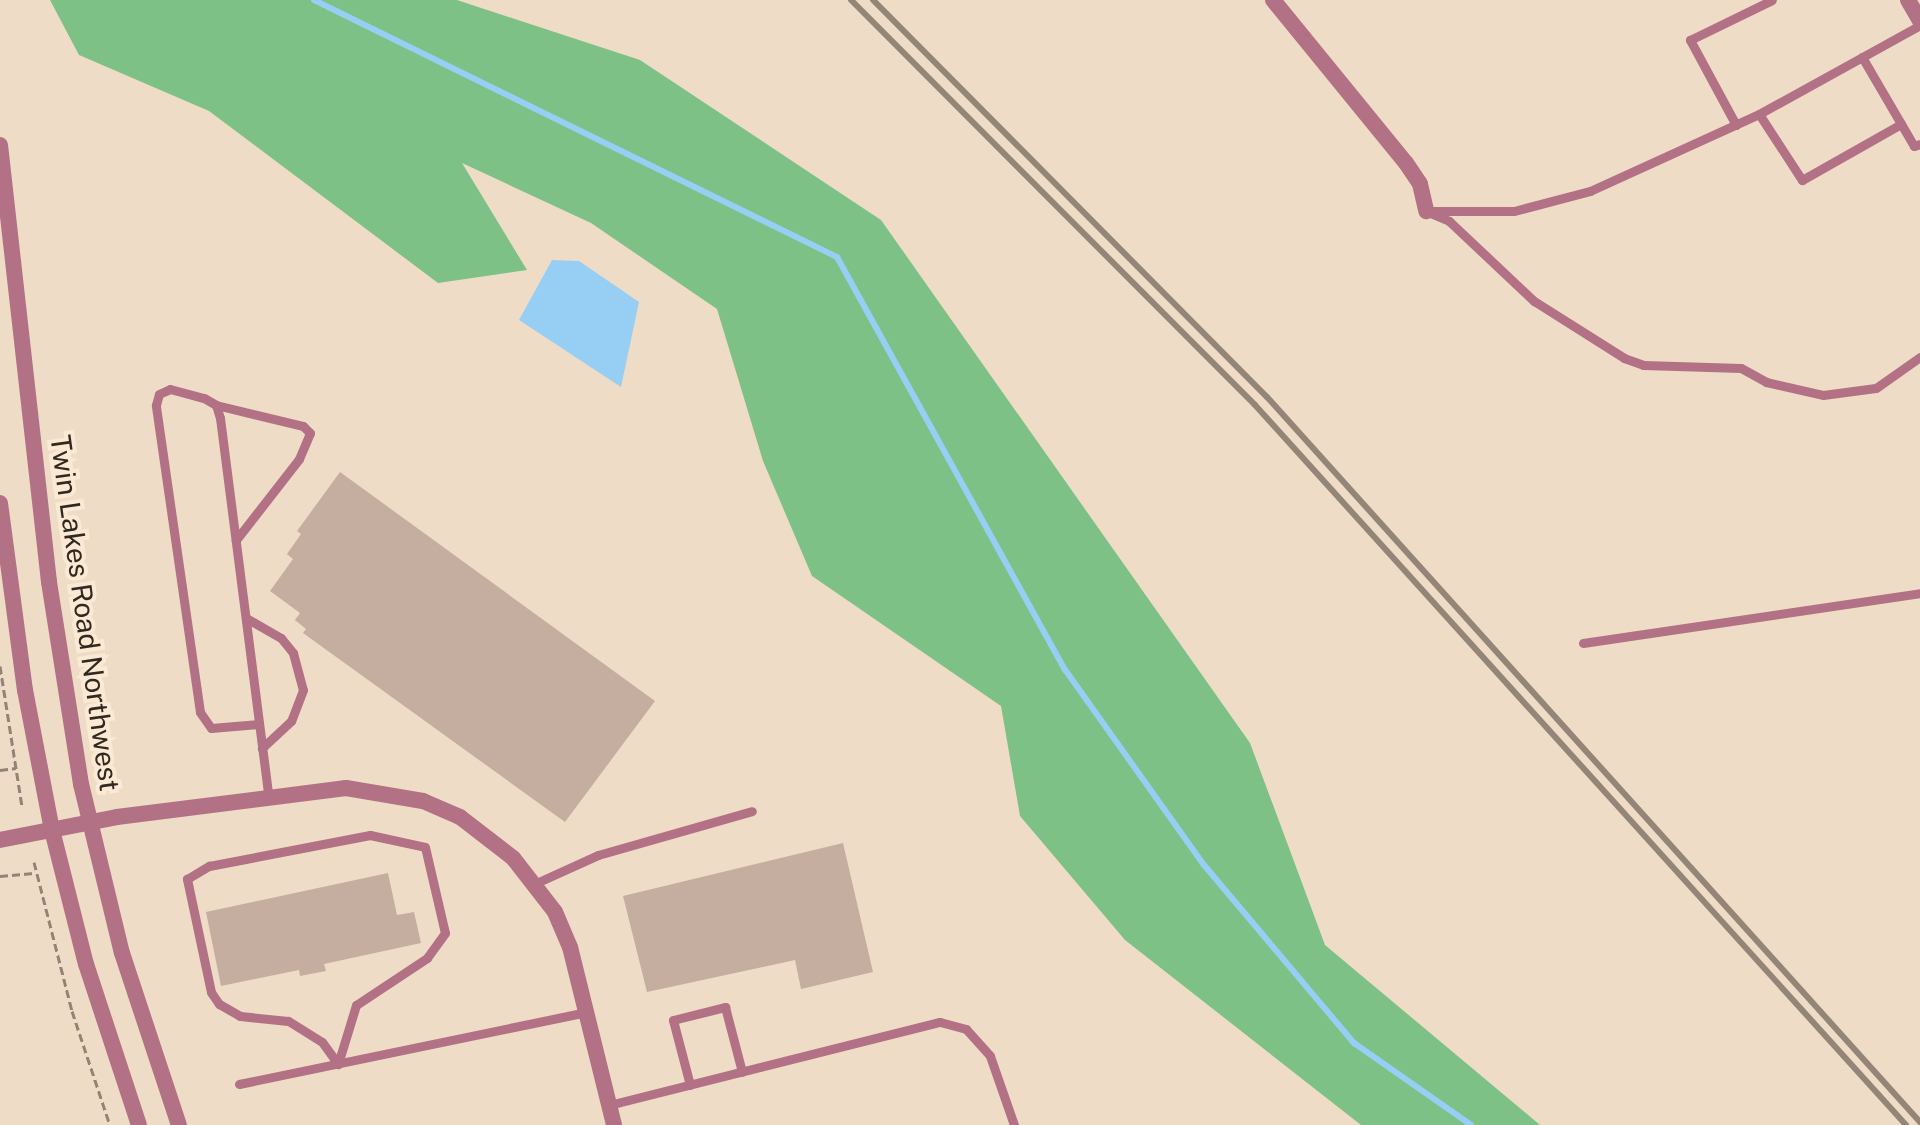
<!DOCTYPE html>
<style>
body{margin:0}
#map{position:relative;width:1920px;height:1125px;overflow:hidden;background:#efdcc7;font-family:"Public Sans",sans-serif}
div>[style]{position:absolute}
.green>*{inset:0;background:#7dc187}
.water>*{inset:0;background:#97cef4}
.stream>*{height:6px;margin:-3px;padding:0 3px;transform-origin:3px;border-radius:3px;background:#97cef4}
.building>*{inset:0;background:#c5ad9f}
.path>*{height:3px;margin-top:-1.5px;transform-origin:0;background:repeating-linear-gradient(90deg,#918475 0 8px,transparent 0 12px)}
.service>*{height:9px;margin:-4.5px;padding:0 4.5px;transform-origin:4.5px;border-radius:4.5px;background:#b27185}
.minor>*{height:16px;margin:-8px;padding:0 8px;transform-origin:8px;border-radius:8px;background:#b27185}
.tertiary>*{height:16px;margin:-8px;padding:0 8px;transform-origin:8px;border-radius:8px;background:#b27185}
.rail>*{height:6px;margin:-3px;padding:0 3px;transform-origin:3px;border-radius:3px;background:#938677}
span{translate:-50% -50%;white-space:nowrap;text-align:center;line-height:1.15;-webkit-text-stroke:8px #fce9d4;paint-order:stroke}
.street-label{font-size:28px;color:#302921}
</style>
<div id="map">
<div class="green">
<i style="clip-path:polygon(50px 0,457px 0,640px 60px,881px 220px,1250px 743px,1325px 945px,1540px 1125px,1361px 1125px,1125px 940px,1020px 816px,1001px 706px,812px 576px,763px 461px,717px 309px,591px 223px,462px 163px,527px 270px,438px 283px,209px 111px,79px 55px)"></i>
</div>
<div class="water">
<i style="clip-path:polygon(552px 260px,579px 261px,639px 302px,621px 387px,519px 320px)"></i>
</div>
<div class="stream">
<i style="left:314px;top:0;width:583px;rotate:26.17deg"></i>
<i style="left:837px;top:257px;width:473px;rotate:61.1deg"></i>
<i style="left:1066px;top:671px;width:238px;rotate:54.6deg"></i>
<i style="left:1204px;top:865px;width:233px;rotate:49.9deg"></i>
<i style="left:1354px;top:1043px;width:143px;rotate:35deg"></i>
</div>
<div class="building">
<i style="clip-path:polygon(340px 472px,655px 701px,565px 822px,303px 633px,306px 629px,295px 620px,300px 613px,270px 591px,293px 559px,287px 554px,301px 534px,297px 531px)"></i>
<i style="clip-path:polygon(843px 843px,873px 972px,801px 989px,795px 960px,647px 992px,623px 896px)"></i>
<i style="clip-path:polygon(388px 873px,397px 915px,414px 912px,421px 943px,324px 964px,326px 971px,300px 976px,299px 970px,221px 986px,206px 912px)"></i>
</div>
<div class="path">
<i style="left:0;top:666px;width:142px;rotate:81.1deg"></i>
<i style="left:0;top:770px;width:16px;rotate:-7deg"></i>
<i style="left:34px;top:862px;width:154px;rotate:75.7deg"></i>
<i style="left:72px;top:1011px;width:120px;rotate:71.6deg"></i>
<i style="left:0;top:876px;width:34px;rotate:-5deg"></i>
</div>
<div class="service">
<i style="left:1862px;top:57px;width:103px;rotate:59.7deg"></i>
<i style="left:1914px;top:146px;width:6px;rotate:-18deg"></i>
<i style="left:1759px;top:114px;width:79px;rotate:56.9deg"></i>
<i style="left:1802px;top:180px;width:114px;rotate:-29.5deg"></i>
<i style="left:1736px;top:125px;width:97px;rotate:-118.4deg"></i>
<i style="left:1690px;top:40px;width:91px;rotate:-26deg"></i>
<i style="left:1426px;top:211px;width:25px;rotate:23deg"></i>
<i style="left:1449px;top:221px;width:117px;rotate:43.3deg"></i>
<i style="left:1534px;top:301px;width:107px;rotate:32.3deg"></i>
<i style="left:1624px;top:358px;width:20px;rotate:20deg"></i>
<i style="left:1643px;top:365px;width:98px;rotate:1.8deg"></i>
<i style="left:1741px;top:368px;width:29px;rotate:29deg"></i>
<i style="left:1766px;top:382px;width:58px;rotate:12.8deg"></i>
<i style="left:1823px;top:395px;width:53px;rotate:-7.5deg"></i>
<i style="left:1876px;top:388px;width:54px;rotate:-35.2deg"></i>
<i style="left:1433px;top:211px;width:81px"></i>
<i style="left:1514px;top:211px;width:79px;rotate:-14.7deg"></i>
<i style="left:1590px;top:191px;width:186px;rotate:-24.5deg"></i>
<i style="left:1759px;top:114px;width:184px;rotate:-28.9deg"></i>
<i style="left:216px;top:405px;width:89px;rotate:13.6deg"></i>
<i style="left:303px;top:426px;width:10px;rotate:45deg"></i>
<i style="left:310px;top:433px;width:28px;rotate:113deg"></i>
<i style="left:299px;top:459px;width:103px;rotate:127.9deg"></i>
<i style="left:246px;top:618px;width:40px;rotate:29.7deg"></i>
<i style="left:281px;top:638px;width:19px;rotate:51deg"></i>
<i style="left:293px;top:653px;width:38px;rotate:75deg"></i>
<i style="left:303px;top:690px;width:33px;rotate:111deg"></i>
<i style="left:291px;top:721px;width:40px;rotate:137deg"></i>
<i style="left:1583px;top:643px;width:341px;rotate:-8.4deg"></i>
<i style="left:259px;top:724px;width:48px;rotate:175.2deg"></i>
<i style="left:211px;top:728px;width:19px;rotate:-125deg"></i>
<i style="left:200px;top:712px;width:310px;rotate:-98.2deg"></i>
<i style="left:156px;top:405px;width:11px;rotate:-75deg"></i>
<i style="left:159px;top:394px;width:12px;rotate:-24deg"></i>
<i style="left:170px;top:389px;width:35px;rotate:15deg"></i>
<i style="left:204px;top:398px;width:14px;rotate:30deg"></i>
<i style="left:216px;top:405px;width:14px;rotate:73deg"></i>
<i style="left:220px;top:418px;width:380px;rotate:82.7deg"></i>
<i style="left:370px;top:835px;width:56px;rotate:12.3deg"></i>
<i style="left:425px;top:847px;width:88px;rotate:76.9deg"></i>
<i style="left:445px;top:933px;width:31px;rotate:126deg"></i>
<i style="left:427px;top:958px;width:85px;rotate:146.5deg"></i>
<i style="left:356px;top:1005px;width:62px;rotate:107deg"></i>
<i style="left:338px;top:1064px;width:27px;rotate:-126deg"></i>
<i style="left:322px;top:1042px;width:40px;rotate:-148deg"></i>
<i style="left:288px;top:1021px;width:48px;rotate:-174.1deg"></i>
<i style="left:240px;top:1016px;width:24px;rotate:-150deg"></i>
<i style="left:219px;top:1004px;width:14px;rotate:-124deg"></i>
<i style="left:211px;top:992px;width:116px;rotate:-102deg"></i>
<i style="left:187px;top:879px;width:26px;rotate:-31deg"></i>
<i style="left:209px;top:866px;width:164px;rotate:-10.9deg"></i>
<i style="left:534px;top:884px;width:70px;rotate:-24.4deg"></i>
<i style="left:598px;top:855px;width:160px;rotate:-15.9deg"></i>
<i style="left:239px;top:1084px;width:355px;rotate:-11.7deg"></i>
<i style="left:690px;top:1085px;width:67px;rotate:-104.7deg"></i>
<i style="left:673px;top:1020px;width:54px;rotate:-14deg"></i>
<i style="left:725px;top:1007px;width:67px;rotate:75.3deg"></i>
<i style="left:609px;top:1105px;width:341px;rotate:-14.1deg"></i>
<i style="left:940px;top:1022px;width:27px;rotate:15deg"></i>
<i style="left:966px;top:1029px;width:36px;rotate:48deg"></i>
<i style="left:990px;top:1056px;width:73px;rotate:70.8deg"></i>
</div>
<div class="minor">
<i style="left:1273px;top:0;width:210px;rotate:50.8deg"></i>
<i style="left:1406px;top:163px;width:25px;rotate:56deg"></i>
<i style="left:1420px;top:184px;width:28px;rotate:77deg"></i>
<i style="left:1908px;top:0;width:24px;rotate:60deg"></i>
<i style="left:0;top:840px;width:119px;rotate:-11.1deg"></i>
<i style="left:117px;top:817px;width:231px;rotate:-7.2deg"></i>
<i style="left:346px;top:788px;width:78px;rotate:9.6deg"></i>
<i style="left:423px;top:801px;width:40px;rotate:23.4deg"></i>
<i style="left:460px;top:817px;width:67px;rotate:37.7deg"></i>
<i style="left:513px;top:858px;width:68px;rotate:52.1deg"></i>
<i style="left:555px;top:912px;width:38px;rotate:67deg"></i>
<i style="left:570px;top:947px;width:183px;rotate:76.1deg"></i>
</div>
<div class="tertiary">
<i style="left:0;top:145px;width:440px;rotate:83.6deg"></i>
<i style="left:49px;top:582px;width:205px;rotate:81deg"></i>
<i style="left:81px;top:784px;width:174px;rotate:76.4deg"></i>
<i style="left:122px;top:953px;width:181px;rotate:71.7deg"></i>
<i style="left:0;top:503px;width:189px;rotate:82.4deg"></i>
<i style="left:25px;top:690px;width:143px;rotate:79.1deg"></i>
<i style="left:52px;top:830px;width:138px;rotate:75.8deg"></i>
<i style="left:86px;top:964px;width:169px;rotate:71.8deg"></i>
</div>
<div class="rail">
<i style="left:851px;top:0;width:572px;rotate:45.07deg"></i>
<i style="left:1255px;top:405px;width:971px;rotate:47.88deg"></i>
<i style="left:873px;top:0;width:559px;rotate:45.22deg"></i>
<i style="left:1267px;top:397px;width:976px;rotate:47.99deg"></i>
</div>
<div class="street-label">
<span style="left:85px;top:613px;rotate:82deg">Twin Lakes Road Northwest</span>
</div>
</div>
